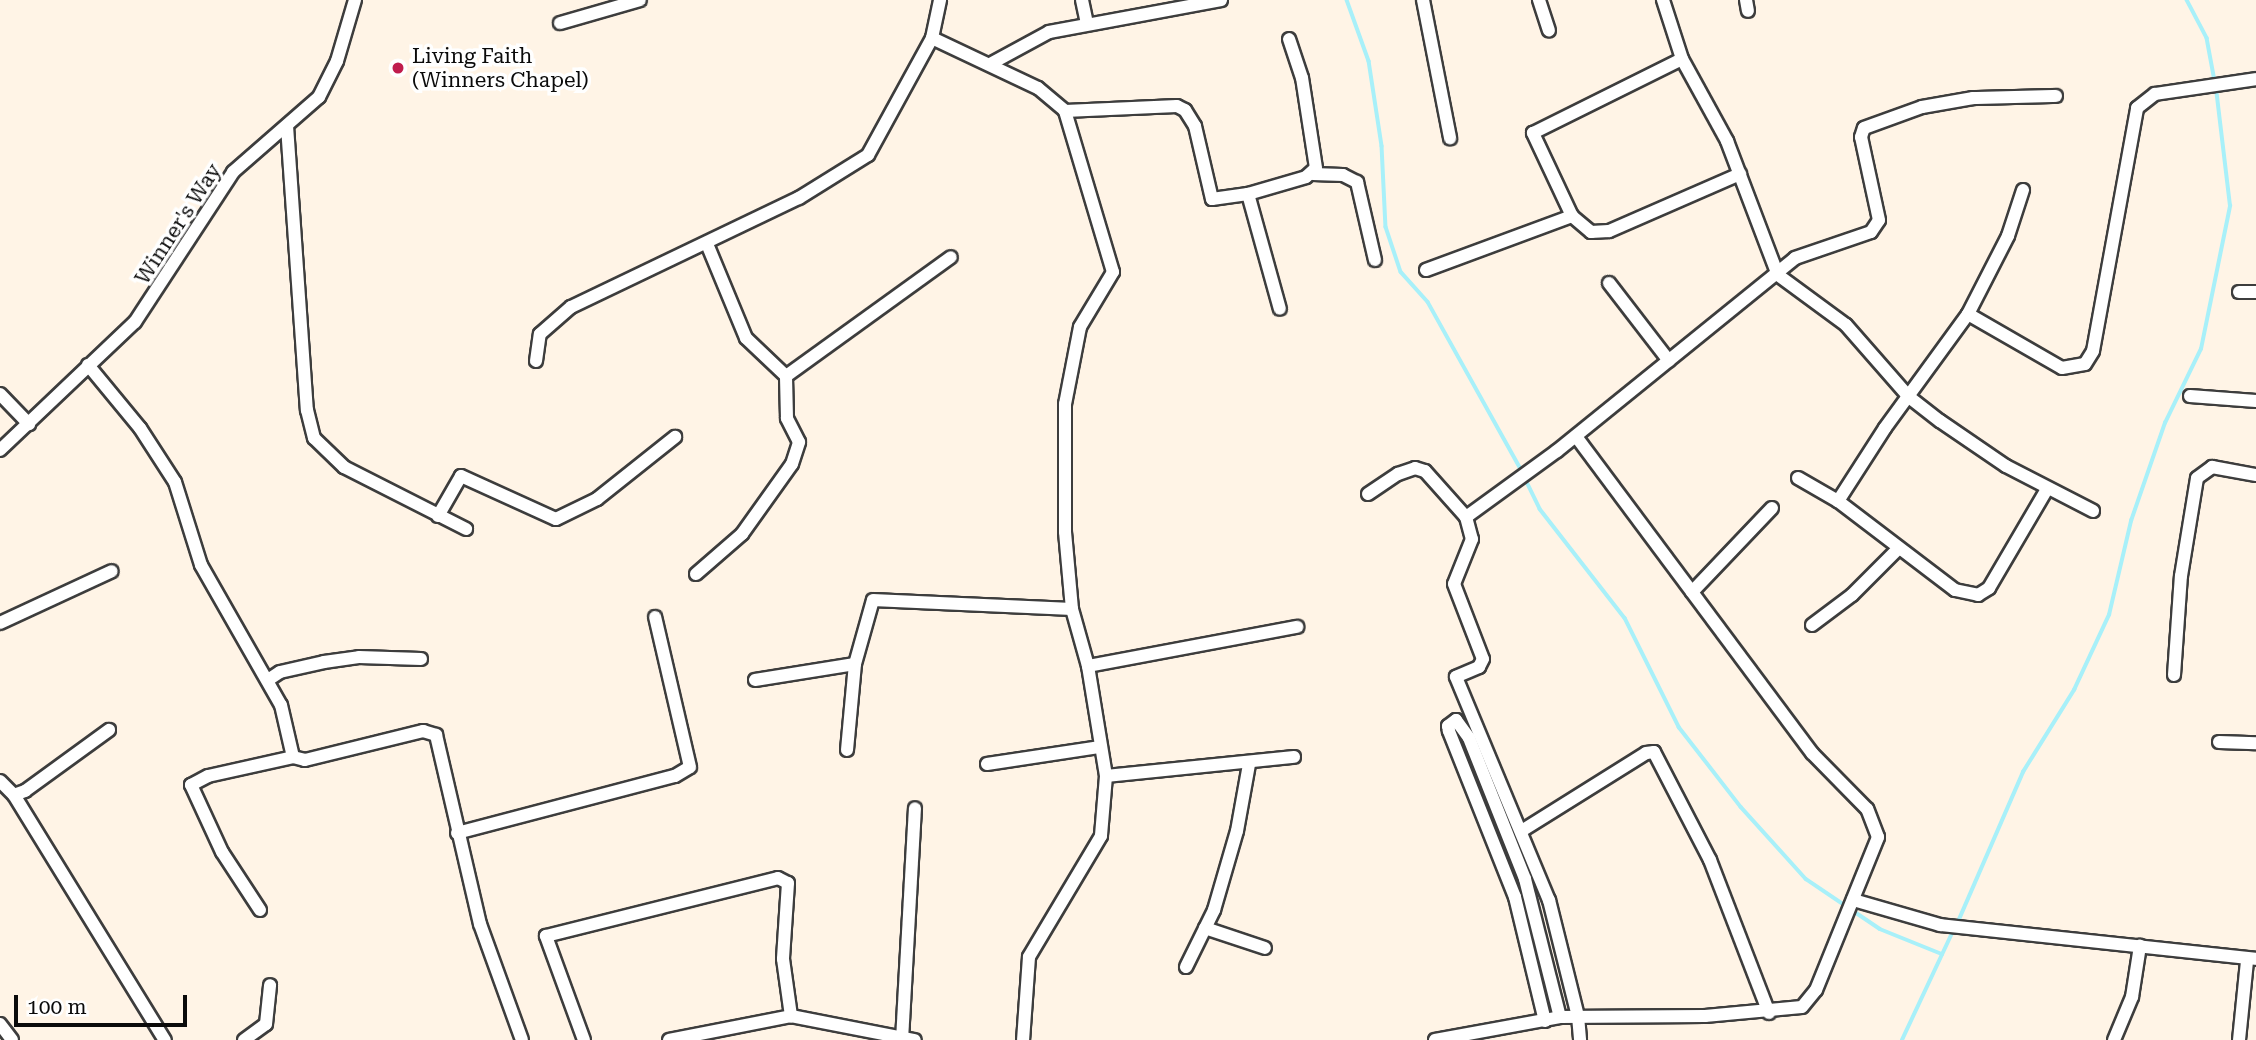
<!DOCTYPE html>
<style>
body{margin:0}
#map{position:relative;width:2256px;height:1040px;overflow:hidden;background:#fff4e6;font-family:"Roboto Serif",serif}
div>[style]{position:absolute}
.stream>*{height:3.5px;margin:-1.75px;padding:0 1.75px;transform-origin:1.75px;border-radius:1.75px;background:#a8f0f9}
.roads{filter:drop-shadow(2px 0 #3d3d3d) drop-shadow(-2px 0 #3d3d3d) drop-shadow(0 2px #3d3d3d) drop-shadow(0 -2px #3d3d3d)}
.minor>*{height:12px;margin:-6px;padding:0 6px;transform-origin:6px;border-radius:6px;background:#fff}
.dots>*{width:19px;height:19px;translate:-50% -50%;box-sizing:border-box;border:4px solid #fff;border-radius:50%}
span{translate:-50% -50%;white-space:nowrap;text-align:center;line-height:1.15;-webkit-text-stroke:7px #fff;paint-order:stroke}
.poi-label{font-size:21px;color:#0a0a0a}
.left{translate:0 -50%;text-align:left}
.street-label{font-size:21px;color:#0a0a0a}
.scale{position:absolute;left:14px;top:995px;width:173px;height:32px;box-sizing:border-box;border:4px solid #0a0a0a;border-top:0;padding-left:9px;font-size:21px;line-height:24px;white-space:nowrap;color:#0a0a0a;-webkit-text-stroke:5px #fff;paint-order:stroke}
</style>
<div id="map">
<div class="stream">
<i style="left:1347px;top:0;width:65px;rotate:70.2deg"></i>
<i style="left:1369px;top:61px;width:86px;rotate:81.3deg"></i>
<i style="left:1382px;top:146px;width:81px;rotate:87.2deg"></i>
<i style="left:1386px;top:227px;width:47px;rotate:71.6deg"></i>
<i style="left:1401px;top:272px;width:40px;rotate:48deg"></i>
<i style="left:1428px;top:302px;width:193px;rotate:60.9deg"></i>
<i style="left:2187px;top:0;width:43px;rotate:62.2deg"></i>
<i style="left:2207px;top:38px;width:44px;rotate:79.5deg"></i>
<i style="left:1525px;top:478px;width:34px;rotate:64deg"></i>
<i style="left:1540px;top:509px;width:138px;rotate:52.1deg"></i>
<i style="left:1625px;top:618px;width:122px;rotate:63.6deg"></i>
<i style="left:1679px;top:727px;width:101px;rotate:52.2deg"></i>
<i style="left:1741px;top:807px;width:97px;rotate:47.9deg"></i>
<i style="left:1806px;top:879px;width:89px;rotate:34deg"></i>
<i style="left:1880px;top:929px;width:67px;rotate:22deg"></i>
<i style="left:1957px;top:924px;width:166px;rotate:-66.5deg"></i>
<i style="left:2023px;top:772px;width:97px;rotate:-58.1deg"></i>
<i style="left:2074px;top:690px;width:83px;rotate:-65deg"></i>
<i style="left:2109px;top:615px;width:97px;rotate:-76.8deg"></i>
<i style="left:2131px;top:521px;width:104px;rotate:-70.9deg"></i>
<i style="left:2165px;top:423px;width:82px;rotate:-64.1deg"></i>
<i style="left:2201px;top:349px;width:146px;rotate:-78.5deg"></i>
<i style="left:2230px;top:206px;width:118px;rotate:-96.8deg"></i>
<i style="left:1902px;top:1040px;width:120px;rotate:-64.9deg"></i>
</div>
<div class="roads">
<div class="minor">
<i style="left:1082px;top:0;width:24px;rotate:78deg"></i>
<i style="left:1423px;top:0;width:141px;rotate:78.9deg"></i>
<i style="left:1539px;top:0;width:32px;rotate:72deg"></i>
<i style="left:1663px;top:0;width:62px;rotate:72.1deg"></i>
<i style="left:1682px;top:59px;width:94px;rotate:61.2deg"></i>
<i style="left:1727px;top:141px;width:143px;rotate:69.2deg"></i>
<i style="left:1778px;top:275px;width:84px;rotate:36.3deg"></i>
<i style="left:1846px;top:325px;width:96px;rotate:48.8deg"></i>
<i style="left:1909px;top:397px;width:39px;rotate:38deg"></i>
<i style="left:1940px;top:421px;width:80px;rotate:34.3deg"></i>
<i style="left:2006px;top:466px;width:98px;rotate:27.3deg"></i>
<i style="left:1746px;top:0;width:11px;rotate:80deg"></i>
<i style="left:560px;top:23px;width:83px;rotate:-16deg"></i>
<i style="left:932px;top:38px;width:117px;rotate:25.3deg"></i>
<i style="left:1038px;top:88px;width:35px;rotate:40deg"></i>
<i style="left:1065px;top:111px;width:168px;rotate:73.4deg"></i>
<i style="left:1113px;top:272px;width:64px;rotate:121deg"></i>
<i style="left:1080px;top:327px;width:78px;rotate:101deg"></i>
<i style="left:1065px;top:404px;width:128px;rotate:90deg"></i>
<i style="left:1065px;top:532px;width:77px;rotate:84.8deg"></i>
<i style="left:1072px;top:609px;width:59px;rotate:74.3deg"></i>
<i style="left:1088px;top:666px;width:111px;rotate:80.7deg"></i>
<i style="left:1106px;top:776px;width:60px;rotate:94.8deg"></i>
<i style="left:1101px;top:836px;width:141px;rotate:120.8deg"></i>
<i style="left:1029px;top:957px;width:83px;rotate:94.1deg"></i>
<i style="left:992px;top:63px;width:65px;rotate:-28.5deg"></i>
<i style="left:1049px;top:32px;width:175px;rotate:-10.5deg"></i>
<i style="left:1065px;top:111px;width:112px;rotate:-2.6deg"></i>
<i style="left:1177px;top:106px;width:9px;rotate:27deg"></i>
<i style="left:1185px;top:110px;width:19px;rotate:58deg"></i>
<i style="left:1195px;top:126px;width:75px;rotate:76.9deg"></i>
<i style="left:1212px;top:199px;width:36px;rotate:-8deg"></i>
<i style="left:1248px;top:194px;width:60px;rotate:-16.3deg"></i>
<i style="left:1306px;top:177px;width:13px;rotate:-42deg"></i>
<i style="left:1316px;top:168px;width:91px;rotate:-98.8deg"></i>
<i style="left:1302px;top:78px;width:41px;rotate:-108.4deg"></i>
<i style="left:287px;top:126px;width:285px;rotate:86deg"></i>
<i style="left:307px;top:410px;width:29px;rotate:76deg"></i>
<i style="left:314px;top:438px;width:42px;rotate:44deg"></i>
<i style="left:344px;top:467px;width:137px;rotate:26.9deg"></i>
<i style="left:1313px;top:174px;width:30px;rotate:2deg"></i>
<i style="left:1343px;top:175px;width:16px;rotate:27deg"></i>
<i style="left:1357px;top:182px;width:80px;rotate:77deg"></i>
<i style="left:2023px;top:190px;width:48px;rotate:108.1deg"></i>
<i style="left:2008px;top:236px;width:88px;rotate:117.1deg"></i>
<i style="left:1968px;top:314px;width:141px;rotate:126.1deg"></i>
<i style="left:1885px;top:428px;width:87px;rotate:122.8deg"></i>
<i style="left:1838px;top:501px;width:147px;rotate:37.3deg"></i>
<i style="left:1955px;top:590px;width:24px;rotate:12deg"></i>
<i style="left:1978px;top:595px;width:13px;rotate:-32deg"></i>
<i style="left:1989px;top:588px;width:115px;rotate:-59.6deg"></i>
<i style="left:1248px;top:194px;width:119px;rotate:74.5deg"></i>
<i style="left:1572px;top:216px;width:92px;rotate:-115.2deg"></i>
<i style="left:1533px;top:133px;width:166px;rotate:-26.4deg"></i>
<i style="left:1426px;top:270px;width:156px;rotate:-20.3deg"></i>
<i style="left:1572px;top:216px;width:25px;rotate:40deg"></i>
<i style="left:1591px;top:232px;width:18px;rotate:-3deg"></i>
<i style="left:1609px;top:231px;width:143px;rotate:-23.5deg"></i>
<i style="left:1609px;top:283px;width:98px;rotate:52.4deg"></i>
<i style="left:2239px;top:292px;width:17px"></i>
<i style="left:1968px;top:314px;width:108px;rotate:29.9deg"></i>
<i style="left:2062px;top:368px;width:23px;rotate:-10deg"></i>
<i style="left:2085px;top:364px;width:15px;rotate:-58deg"></i>
<i style="left:2093px;top:351px;width:247px;rotate:-79.7deg"></i>
<i style="left:2137px;top:108px;width:23px;rotate:-38deg"></i>
<i style="left:2155px;top:94px;width:102px;rotate:-8.4deg"></i>
<i style="left:536px;top:361px;width:27px;rotate:-82deg"></i>
<i style="left:540px;top:334px;width:41px;rotate:-41.1deg"></i>
<i style="left:571px;top:307px;width:253px;rotate:-25.6deg"></i>
<i style="left:799px;top:198px;width:81px;rotate:-31.9deg"></i>
<i style="left:868px;top:155px;width:133px;rotate:-61.3deg"></i>
<i style="left:932px;top:38px;width:39px;rotate:-78deg"></i>
<i style="left:88px;top:365px;width:82px;rotate:50.5deg"></i>
<i style="left:140px;top:428px;width:64px;rotate:57.1deg"></i>
<i style="left:175px;top:482px;width:87px;rotate:72.6deg"></i>
<i style="left:201px;top:565px;width:161px;rotate:60.3deg"></i>
<i style="left:281px;top:705px;width:53px;rotate:77deg"></i>
<i style="left:293px;top:757px;width:12px;rotate:14deg"></i>
<i style="left:305px;top:760px;width:122px;rotate:-13.8deg"></i>
<i style="left:423px;top:731px;width:14px;rotate:17deg"></i>
<i style="left:436px;top:735px;width:194px;rotate:76.9deg"></i>
<i style="left:480px;top:924px;width:123px;rotate:70.1deg"></i>
<i style="left:786px;top:376px;width:203px;rotate:-35.8deg"></i>
<i style="left:0;top:394px;width:42px;rotate:46deg"></i>
<i style="left:2190px;top:396px;width:66px;rotate:4.3deg"></i>
<i style="left:0;top:450px;width:186px;rotate:-43.5deg"></i>
<i style="left:135px;top:322px;width:179px;rotate:-56.8deg"></i>
<i style="left:233px;top:172px;width:114px;rotate:-41.1deg"></i>
<i style="left:319px;top:97px;width:40px;rotate:-63.4deg"></i>
<i style="left:337px;top:61px;width:64px;rotate:-73.6deg"></i>
<i style="left:1798px;top:478px;width:46px;rotate:29.9deg"></i>
<i style="left:1368px;top:494px;width:36px;rotate:-34deg"></i>
<i style="left:1398px;top:474px;width:18px;rotate:-19deg"></i>
<i style="left:1415px;top:468px;width:10px;rotate:17deg"></i>
<i style="left:1425px;top:471px;width:62px;rotate:48.3deg"></i>
<i style="left:1466px;top:517px;width:23px;rotate:75deg"></i>
<i style="left:1472px;top:539px;width:48px;rotate:111.8deg"></i>
<i style="left:1454px;top:584px;width:80px;rotate:68.9deg"></i>
<i style="left:1483px;top:659px;width:9px;rotate:117deg"></i>
<i style="left:1479px;top:667px;width:25px;rotate:157deg"></i>
<i style="left:1456px;top:677px;width:242px;rotate:67.4deg"></i>
<i style="left:1549px;top:900px;width:120px;rotate:76deg"></i>
<i style="left:1578px;top:1016px;width:24px;rotate:85deg"></i>
<i style="left:438px;top:516px;width:46px;rotate:-60.1deg"></i>
<i style="left:461px;top:476px;width:104px;rotate:24.4deg"></i>
<i style="left:556px;top:519px;width:46px;rotate:-26deg"></i>
<i style="left:597px;top:499px;width:100px;rotate:-38.5deg"></i>
<i style="left:1466px;top:517px;width:112px;rotate:-36deg"></i>
<i style="left:1557px;top:451px;width:306px;rotate:-39deg"></i>
<i style="left:1795px;top:258px;width:80px;rotate:-18.9deg"></i>
<i style="left:1871px;top:232px;width:14px;rotate:-56deg"></i>
<i style="left:1879px;top:220px;width:85px;rotate:-102.2deg"></i>
<i style="left:1861px;top:137px;width:9px;rotate:-72deg"></i>
<i style="left:1864px;top:128px;width:62px;rotate:-19.9deg"></i>
<i style="left:1922px;top:107px;width:52px;rotate:-10deg"></i>
<i style="left:1973px;top:98px;width:83px;rotate:-1.4deg"></i>
<i style="left:696px;top:574px;width:61px;rotate:-41deg"></i>
<i style="left:742px;top:534px;width:86px;rotate:-54.5deg"></i>
<i style="left:792px;top:464px;width:23px;rotate:-72deg"></i>
<i style="left:799px;top:442px;width:27px;rotate:-117deg"></i>
<i style="left:787px;top:418px;width:42px;rotate:-91.4deg"></i>
<i style="left:786px;top:376px;width:55px;rotate:-136.5deg"></i>
<i style="left:746px;top:338px;width:102px;rotate:-112.5deg"></i>
<i style="left:1692px;top:592px;width:116px;rotate:-46.4deg"></i>
<i style="left:0;top:623px;width:123px;rotate:-24.9deg"></i>
<i style="left:1812px;top:625px;width:50px;rotate:-36.9deg"></i>
<i style="left:1852px;top:595px;width:66px;rotate:-45deg"></i>
<i style="left:1088px;top:666px;width:213px;rotate:-10.6deg"></i>
<i style="left:2174px;top:675px;width:99px;rotate:-86deg"></i>
<i style="left:2181px;top:576px;width:99px;rotate:-80.7deg"></i>
<i style="left:2197px;top:478px;width:19px;rotate:-36deg"></i>
<i style="left:2212px;top:467px;width:45px;rotate:10.3deg"></i>
<i style="left:268px;top:680px;width:14px;rotate:-34deg"></i>
<i style="left:280px;top:672px;width:45px;rotate:-12.8deg"></i>
<i style="left:324px;top:662px;width:35px;rotate:-8deg"></i>
<i style="left:359px;top:657px;width:62px;rotate:1.8deg"></i>
<i style="left:755px;top:680px;width:101px;rotate:-9.1deg"></i>
<i style="left:2219px;top:742px;width:37px;rotate:2deg"></i>
<i style="left:847px;top:750px;width:86px;rotate:-84.7deg"></i>
<i style="left:855px;top:664px;width:66px;rotate:-74.3deg"></i>
<i style="left:873px;top:600px;width:199px;rotate:2.6deg"></i>
<i style="left:987px;top:764px;width:113px;rotate:-8.6deg"></i>
<i style="left:1106px;top:776px;width:189px;rotate:-5.8deg"></i>
<i style="left:0;top:781px;width:20px;rotate:45deg"></i>
<i style="left:14px;top:795px;width:12px;rotate:-20deg"></i>
<i style="left:25px;top:791px;width:104px;rotate:-36deg"></i>
<i style="left:14px;top:795px;width:288px;rotate:58.4deg"></i>
<i style="left:1523px;top:830px;width:145px;rotate:-32deg"></i>
<i style="left:1646px;top:753px;width:8px;rotate:-7deg"></i>
<i style="left:1654px;top:752px;width:122px;rotate:62.6deg"></i>
<i style="left:1710px;top:860px;width:164px;rotate:68.9deg"></i>
<i style="left:457px;top:833px;width:225px;rotate:-14.7deg"></i>
<i style="left:675px;top:776px;width:17px;rotate:-31deg"></i>
<i style="left:690px;top:767px;width:154px;rotate:-103.1deg"></i>
<i style="left:1853px;top:900px;width:91px;rotate:16deg"></i>
<i style="left:1940px;top:925px;width:318px;rotate:6.1deg"></i>
<i style="left:260px;top:910px;width:69px;rotate:-123.2deg"></i>
<i style="left:222px;top:852px;width:74px;rotate:-114.8deg"></i>
<i style="left:191px;top:785px;width:19px;rotate:-28deg"></i>
<i style="left:208px;top:776px;width:87px;rotate:-12.6deg"></i>
<i style="left:1205px;top:928px;width:63px;rotate:18.4deg"></i>
<i style="left:1186px;top:967px;width:64px;rotate:-63.8deg"></i>
<i style="left:1214px;top:910px;width:82px;rotate:-73.8deg"></i>
<i style="left:1237px;top:831px;width:68px;rotate:-79.8deg"></i>
<i style="left:1545px;top:1021px;width:128px;rotate:-103.6deg"></i>
<i style="left:1515px;top:897px;width:179px;rotate:-111.7deg"></i>
<i style="left:1449px;top:731px;width:5px;rotate:-101deg"></i>
<i style="left:1448px;top:726px;width:10px;rotate:-37deg"></i>
<i style="left:1456px;top:720px;width:22px;rotate:54deg"></i>
<i style="left:1469px;top:738px;width:152px;rotate:68.3deg"></i>
<i style="left:1525px;top:879px;width:142px;rotate:75.8deg"></i>
<i style="left:0;top:1024px;width:20px;rotate:53deg"></i>
<i style="left:244px;top:1040px;width:27px;rotate:-36deg"></i>
<i style="left:266px;top:1024px;width:39px;rotate:-84deg"></i>
<i style="left:584px;top:1040px;width:111px;rotate:-110.1deg"></i>
<i style="left:546px;top:936px;width:239px;rotate:-14deg"></i>
<i style="left:778px;top:878px;width:11px;rotate:27deg"></i>
<i style="left:788px;top:883px;width:76px;rotate:93.8deg"></i>
<i style="left:783px;top:959px;width:58px;rotate:82deg"></i>
<i style="left:669px;top:1040px;width:124px;rotate:-11.1deg"></i>
<i style="left:791px;top:1016px;width:126px;rotate:11deg"></i>
<i style="left:902px;top:1040px;width:232px;rotate:-86.8deg"></i>
<i style="left:1435px;top:1040px;width:127px;rotate:-10.4deg"></i>
<i style="left:1560px;top:1017px;width:145px;rotate:-0.4deg"></i>
<i style="left:1705px;top:1016px;width:97px;rotate:-5.3deg"></i>
<i style="left:1802px;top:1007px;width:22px;rotate:-51deg"></i>
<i style="left:1816px;top:990px;width:165px;rotate:-67.9deg"></i>
<i style="left:1878px;top:837px;width:30px;rotate:-111deg"></i>
<i style="left:1867px;top:809px;width:78px;rotate:-134.5deg"></i>
<i style="left:1812px;top:753px;width:395px;rotate:-126.7deg"></i>
<i style="left:2114px;top:1040px;width:47px;rotate:-67.3deg"></i>
<i style="left:2132px;top:997px;width:52px;rotate:-81.1deg"></i>
<i style="left:2239px;top:1040px;width:79px;rotate:-84.2deg"></i>
</div>
</div>
<div class="dots">
<i style="left:398px;top:68px;background:#c01c4d"></i>
</div>
<div class="poi-label">
<span class="left" style="left:412px;top:68px">Living Faith<br>(Winners Chapel)</span>
</div>
<div class="street-label">
<span style="left:178px;top:224px;rotate:-57deg">Winner's Way</span>
</div>
<div class="scale">100 m</div>
</div>
